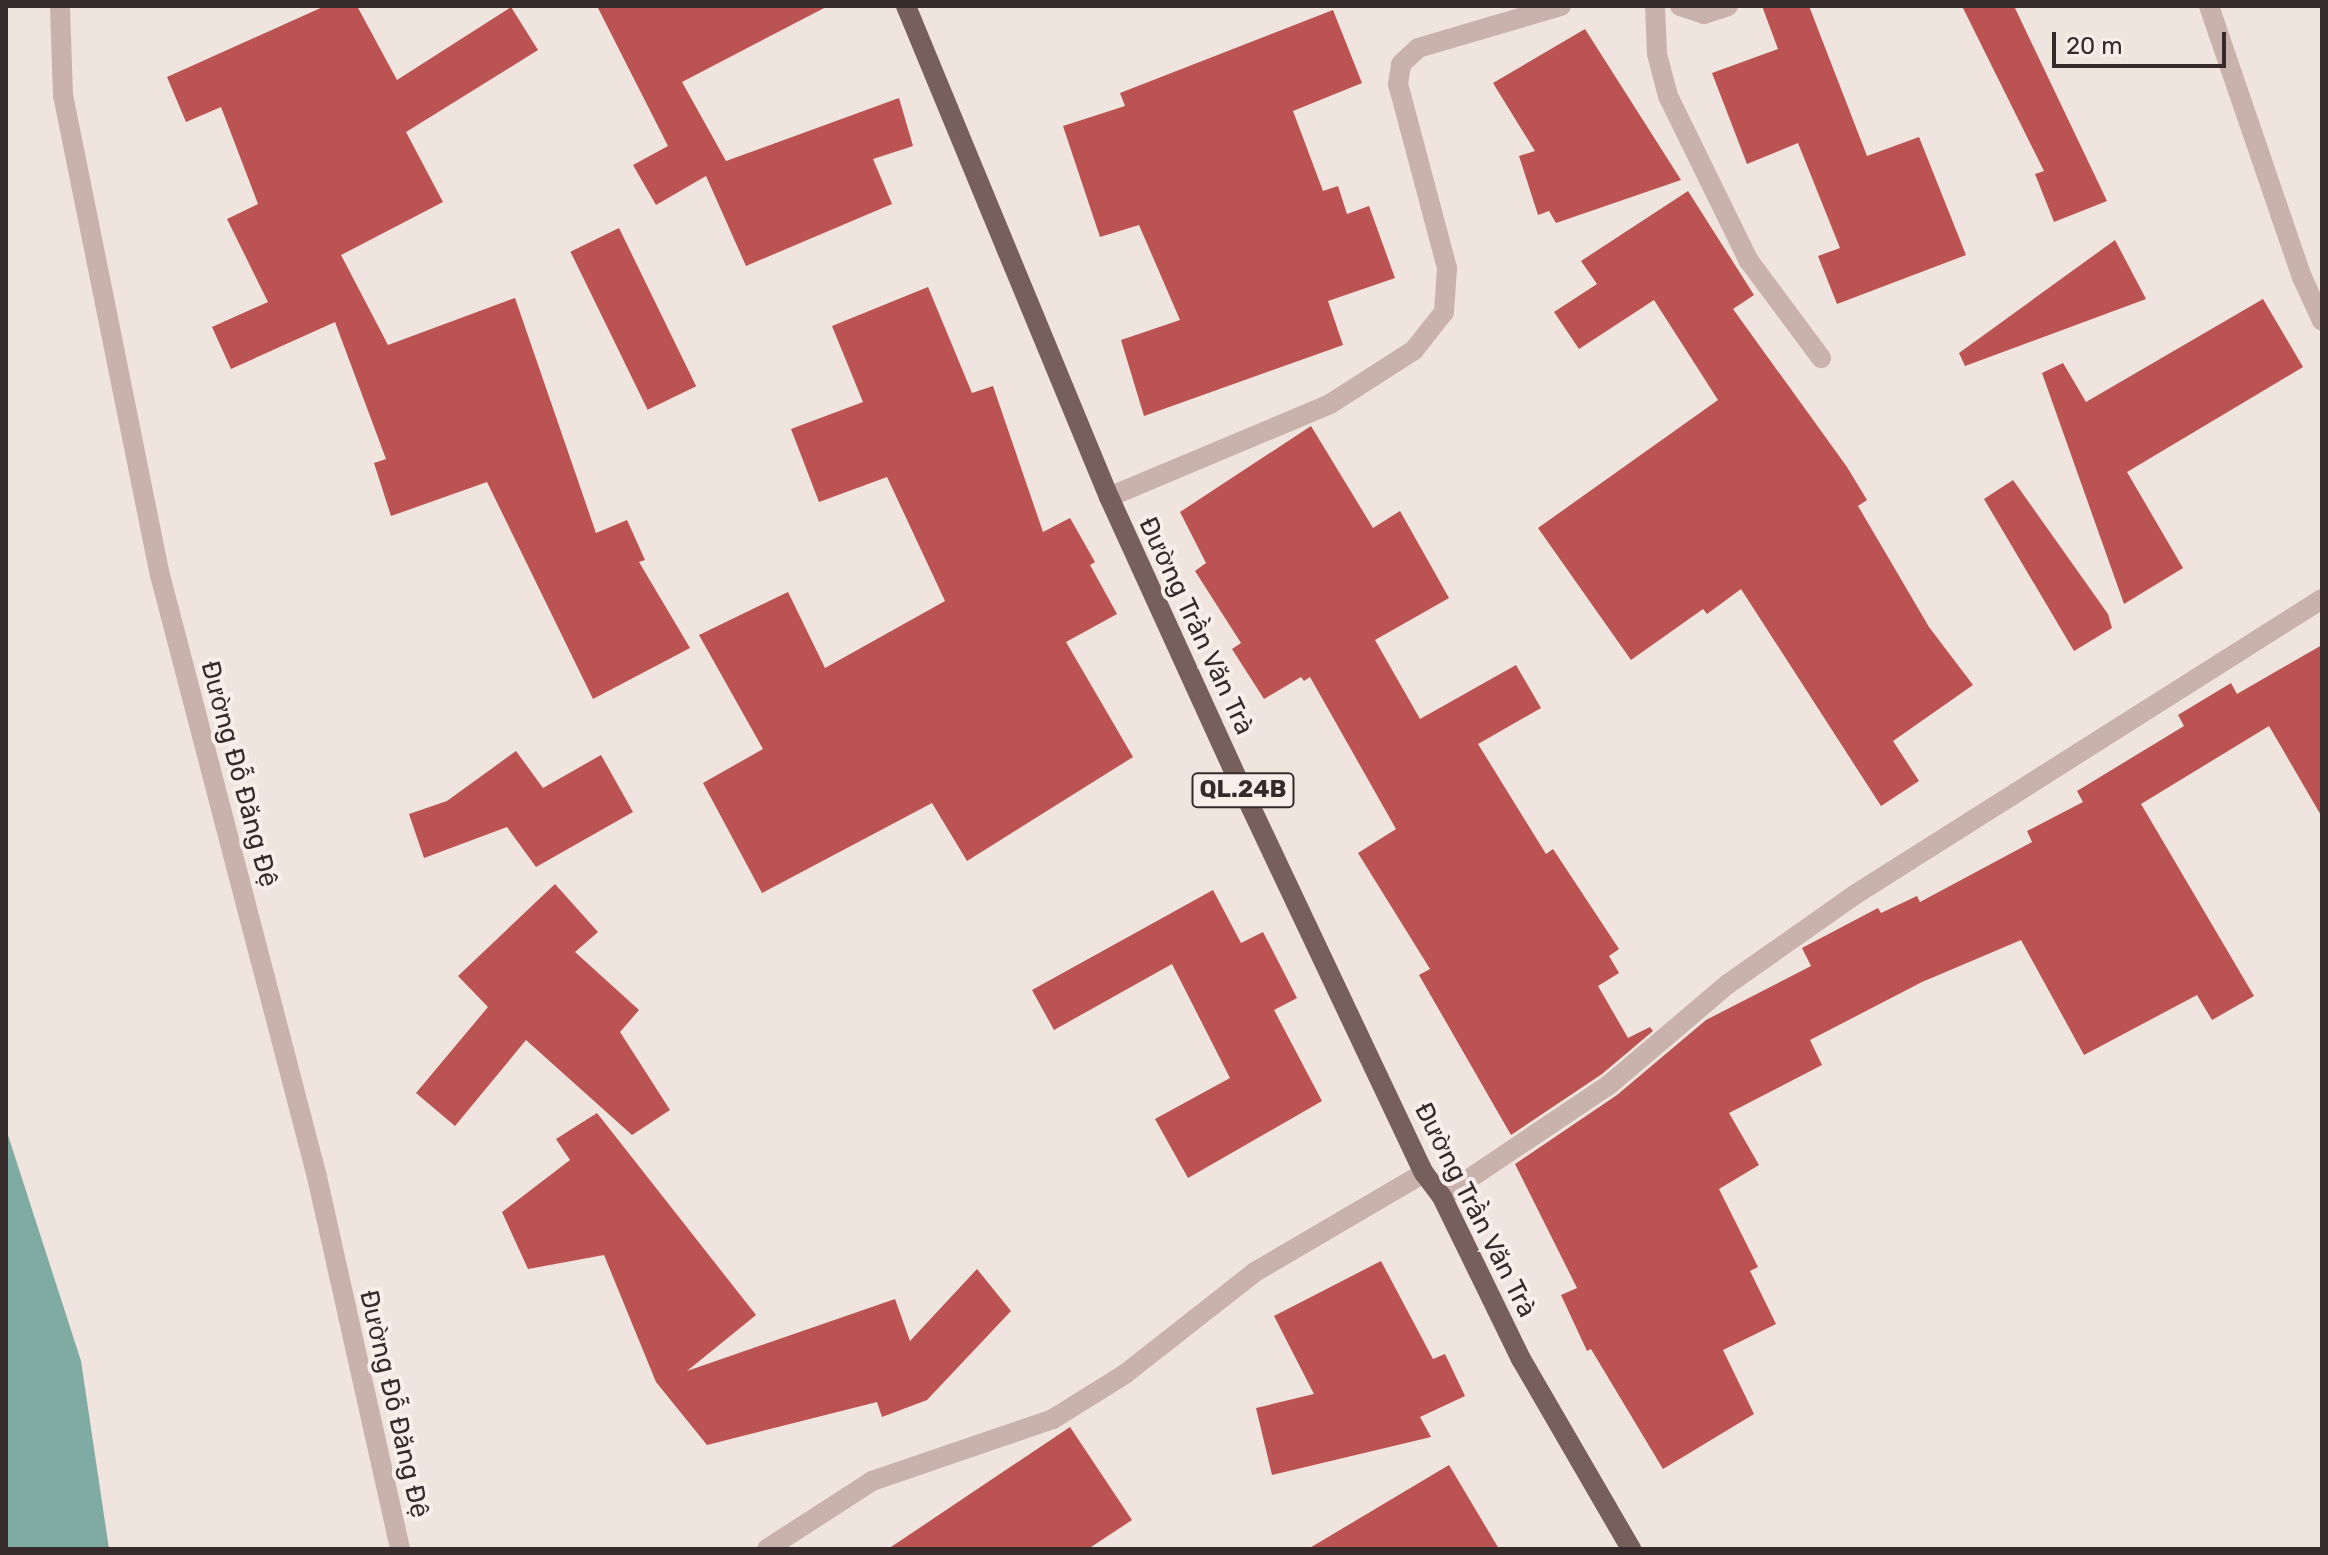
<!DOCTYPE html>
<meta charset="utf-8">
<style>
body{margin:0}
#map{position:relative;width:2328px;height:1555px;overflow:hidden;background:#f0e4de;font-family:Rubik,sans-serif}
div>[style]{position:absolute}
.water>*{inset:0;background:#80aba2}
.building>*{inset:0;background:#bb5352;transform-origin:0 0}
.minor>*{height:20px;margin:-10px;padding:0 10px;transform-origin:10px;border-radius:10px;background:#c8b2ab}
.tertiary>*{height:20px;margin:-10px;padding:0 10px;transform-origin:10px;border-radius:10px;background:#c8b2ab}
.primary>*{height:20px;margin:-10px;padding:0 10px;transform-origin:10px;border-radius:10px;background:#775f5c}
span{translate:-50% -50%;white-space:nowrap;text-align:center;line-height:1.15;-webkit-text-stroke:8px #f8efeb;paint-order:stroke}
.shield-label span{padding:2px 6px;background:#f8efeb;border:2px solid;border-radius:6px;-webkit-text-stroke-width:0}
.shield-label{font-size:24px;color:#362b2a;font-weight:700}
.street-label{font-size:26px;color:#362b2a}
.frame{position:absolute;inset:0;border:8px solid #362b2a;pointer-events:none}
.scale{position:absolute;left:2052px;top:32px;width:174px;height:36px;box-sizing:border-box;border:4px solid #362b2a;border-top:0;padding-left:10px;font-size:24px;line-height:28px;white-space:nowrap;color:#362b2a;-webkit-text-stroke:6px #f8efeb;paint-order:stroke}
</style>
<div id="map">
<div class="water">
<i style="clip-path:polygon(6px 1129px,81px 1361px,109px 1549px,6px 1549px)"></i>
</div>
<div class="building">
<i style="clip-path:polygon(325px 6px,357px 6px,397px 80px,511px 7px,538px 50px,406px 132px,443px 202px,341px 255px,388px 345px,515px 298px,596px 533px,627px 520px,645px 560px,639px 562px,690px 648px,593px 699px,487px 482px,391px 516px,374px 463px,386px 459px,335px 322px,231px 369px,212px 327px,268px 302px,227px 219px,258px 204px,221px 107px,186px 122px,167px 77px)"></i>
<i style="clip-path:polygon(597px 6px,828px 6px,682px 82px,726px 161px,899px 98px,913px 146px,873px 159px,892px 204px,746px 266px,706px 176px,656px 205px,633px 165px,668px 146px)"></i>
<i style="clip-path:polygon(1762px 6px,1809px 6px,1867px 156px,1919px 137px,1966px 255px,1837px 304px,1818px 256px,1840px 248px,1798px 143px,1747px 164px,1712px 73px,1778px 49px)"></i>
<i style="clip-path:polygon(1962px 6px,2014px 6px,2107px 201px,2054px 222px,2035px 174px,2044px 171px)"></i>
<i style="clip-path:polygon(1333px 10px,1362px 83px,1293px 111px,1323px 191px,1338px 186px,1347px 214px,1369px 206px,1395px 278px,1328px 301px,1343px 345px,1144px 416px,1121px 340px,1180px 320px,1139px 225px,1100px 237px,1063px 126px,1125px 106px,1120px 93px)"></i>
<i style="clip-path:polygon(1585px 29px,1681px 180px,1556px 223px,1549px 211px,1538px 215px,1519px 156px,1535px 151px,1493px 83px)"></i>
<i style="clip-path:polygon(1688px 191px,1754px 295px,1733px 309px,1847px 467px,1867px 500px,1858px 506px,1929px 627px,1973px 685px,1893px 741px,1919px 781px,1881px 806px,1741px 589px,1707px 614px,1703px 609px,1631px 660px,1538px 528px,1718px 400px,1654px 300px,1579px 349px,1554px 312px,1597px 284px,1581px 261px)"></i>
<i style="left:619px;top:228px;width:176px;height:54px;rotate:64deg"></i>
<i style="clip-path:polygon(2115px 240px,2146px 299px,1965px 366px,1959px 353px)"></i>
<i style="clip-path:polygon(928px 287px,972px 393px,993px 386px,1043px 532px,1070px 518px,1095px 562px,1090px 565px,1117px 614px,1066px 642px,1133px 757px,967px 861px,932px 803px,762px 893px,703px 783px,763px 749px,699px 635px,788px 592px,825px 668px,945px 601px,887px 477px,819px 502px,791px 429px,863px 402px,832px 326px)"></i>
<i style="clip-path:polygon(2263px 299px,2303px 367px,2127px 472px,2183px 568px,2124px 604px,2042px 373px,2063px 363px,2086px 402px)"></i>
<i style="clip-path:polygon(1311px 426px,1373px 528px,1400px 511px,1449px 598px,1375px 640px,1420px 719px,1516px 665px,1541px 708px,1478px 744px,1546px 854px,1553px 849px,1619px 949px,1609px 956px,1619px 973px,1598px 986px,1628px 1038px,1650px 1027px,1653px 1031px,1602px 1074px,1511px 1135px,1419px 975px,1430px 969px,1358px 853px,1396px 829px,1310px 677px,1304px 681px,1301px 677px,1264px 699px,1232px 649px,1241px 643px,1195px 571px,1206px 563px,1180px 512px)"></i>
<i style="clip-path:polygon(2013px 480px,2108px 614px,2112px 628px,2074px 651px,1984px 499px)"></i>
<i style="clip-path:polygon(2322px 645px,2322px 817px,2269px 726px,2141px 804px,2254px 996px,2212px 1020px,2197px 995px,2084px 1055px,2021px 940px,1922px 982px,1810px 1040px,1822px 1065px,1729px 1113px,1759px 1165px,1719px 1189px,1758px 1267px,1750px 1271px,1776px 1324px,1723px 1350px,1754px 1414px,1663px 1469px,1591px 1349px,1587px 1351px,1561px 1295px,1577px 1288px,1515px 1164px,1617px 1095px,1706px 1020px,1811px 966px,1802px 948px,1878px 908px,1881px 913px,1917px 896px,1920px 902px,2032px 842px,2027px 831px,2083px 802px,2077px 791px,2184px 726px,2178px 715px,2231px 683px,2237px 694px)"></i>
<i style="clip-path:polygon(516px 751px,543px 788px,601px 755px,633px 812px,536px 867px,507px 827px,424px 858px,409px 814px,447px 801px)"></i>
<i style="clip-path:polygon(555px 884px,598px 932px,575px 952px,639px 1010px,620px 1032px,670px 1110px,632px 1135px,526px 1040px,455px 1126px,416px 1093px,488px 1007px,458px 976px)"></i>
<i style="clip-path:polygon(1213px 890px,1241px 943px,1263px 932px,1297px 998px,1274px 1010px,1322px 1101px,1188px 1178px,1155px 1119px,1230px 1078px,1172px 964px,1054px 1030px,1032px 990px)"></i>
<i style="clip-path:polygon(597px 1113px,756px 1315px,687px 1371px,895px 1299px,910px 1341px,977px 1269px,1011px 1311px,927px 1400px,882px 1417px,877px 1402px,707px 1445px,656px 1382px,604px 1255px,528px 1269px,502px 1212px,570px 1160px,556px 1139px)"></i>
<i style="clip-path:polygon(1381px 1261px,1433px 1359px,1445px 1354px,1465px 1396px,1420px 1417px,1431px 1437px,1272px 1475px,1256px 1408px,1314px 1394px,1274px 1316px)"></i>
<i style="clip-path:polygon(1070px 1427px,1132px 1520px,1088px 1549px,888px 1549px)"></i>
<i style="clip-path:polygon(1449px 1465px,1499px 1549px,1308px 1549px)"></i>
</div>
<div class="minor">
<i style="left:1655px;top:6px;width:48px;rotate:87.6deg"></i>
<i style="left:1657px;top:54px;width:43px;rotate:75.3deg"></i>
<i style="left:1668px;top:96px;width:184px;rotate:63.9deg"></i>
<i style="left:1749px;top:261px;width:121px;rotate:53.4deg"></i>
<i style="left:1680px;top:6px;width:25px;rotate:18deg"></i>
<i style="left:1704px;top:14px;width:25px;rotate:-18deg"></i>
<i style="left:2209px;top:6px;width:287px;rotate:71.1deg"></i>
<i style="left:2302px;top:277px;width:48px;rotate:65.6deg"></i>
<i style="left:1109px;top:497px;width:240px;rotate:-22.8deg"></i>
<i style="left:1330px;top:404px;width:100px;rotate:-32.7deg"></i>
<i style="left:1414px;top:350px;width:48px;rotate:-51.7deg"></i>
<i style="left:1444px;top:312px;width:44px;rotate:-86.1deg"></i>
<i style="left:1447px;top:268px;width:190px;rotate:-104.9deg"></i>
<i style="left:1398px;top:84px;width:20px;rotate:-81deg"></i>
<i style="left:1401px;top:64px;width:23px;rotate:-43deg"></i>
<i style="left:1418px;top:48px;width:149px;rotate:-16.4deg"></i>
<i style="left:1442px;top:1197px;width:202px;rotate:-33.9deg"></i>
<i style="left:1610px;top:1084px;width:155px;rotate:-40.3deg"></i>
<i style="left:1728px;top:984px;width:156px;rotate:-35.1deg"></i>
<i style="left:1856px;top:894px;width:552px;rotate:-32.34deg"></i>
<i style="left:767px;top:1549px;width:125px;rotate:-32.9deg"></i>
<i style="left:872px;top:1481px;width:191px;rotate:-18.9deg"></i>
<i style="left:1053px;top:1419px;width:85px;rotate:-32deg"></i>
<i style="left:1125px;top:1374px;width:165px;rotate:-38.1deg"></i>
<i style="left:1255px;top:1272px;width:196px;rotate:-30.4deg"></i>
</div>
<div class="tertiary">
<i style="left:60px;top:6px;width:89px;rotate:88.1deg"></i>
<i style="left:63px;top:95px;width:490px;rotate:78.6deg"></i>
<i style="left:160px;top:575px;width:622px;rotate:75.38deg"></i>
<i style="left:317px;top:1177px;width:381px;rotate:77.4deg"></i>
</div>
<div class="primary">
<i style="left:906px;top:6px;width:531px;rotate:67.54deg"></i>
<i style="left:1109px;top:497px;width:330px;rotate:65.5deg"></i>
<i style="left:1246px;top:797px;width:416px;rotate:64.7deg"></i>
<i style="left:1424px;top:1173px;width:30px;rotate:53deg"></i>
<i style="left:1442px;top:1197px;width:180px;rotate:64deg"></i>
<i style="left:1521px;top:1359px;width:220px;rotate:59.9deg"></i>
</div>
<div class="shield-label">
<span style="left:1243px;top:790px">QL.24B</span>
</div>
<div class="street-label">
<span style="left:1196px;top:626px;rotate:65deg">Đường Trần Văn Trà</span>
<span style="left:239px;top:774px;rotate:75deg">Đường Đỗ Đăng Đệ</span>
<span style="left:1475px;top:1210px;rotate:63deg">Đường Trần Văn Trà</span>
<span style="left:394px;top:1404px;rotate:77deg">Đường Đỗ Đăng Đệ</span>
</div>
<div class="frame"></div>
<div class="scale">20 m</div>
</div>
